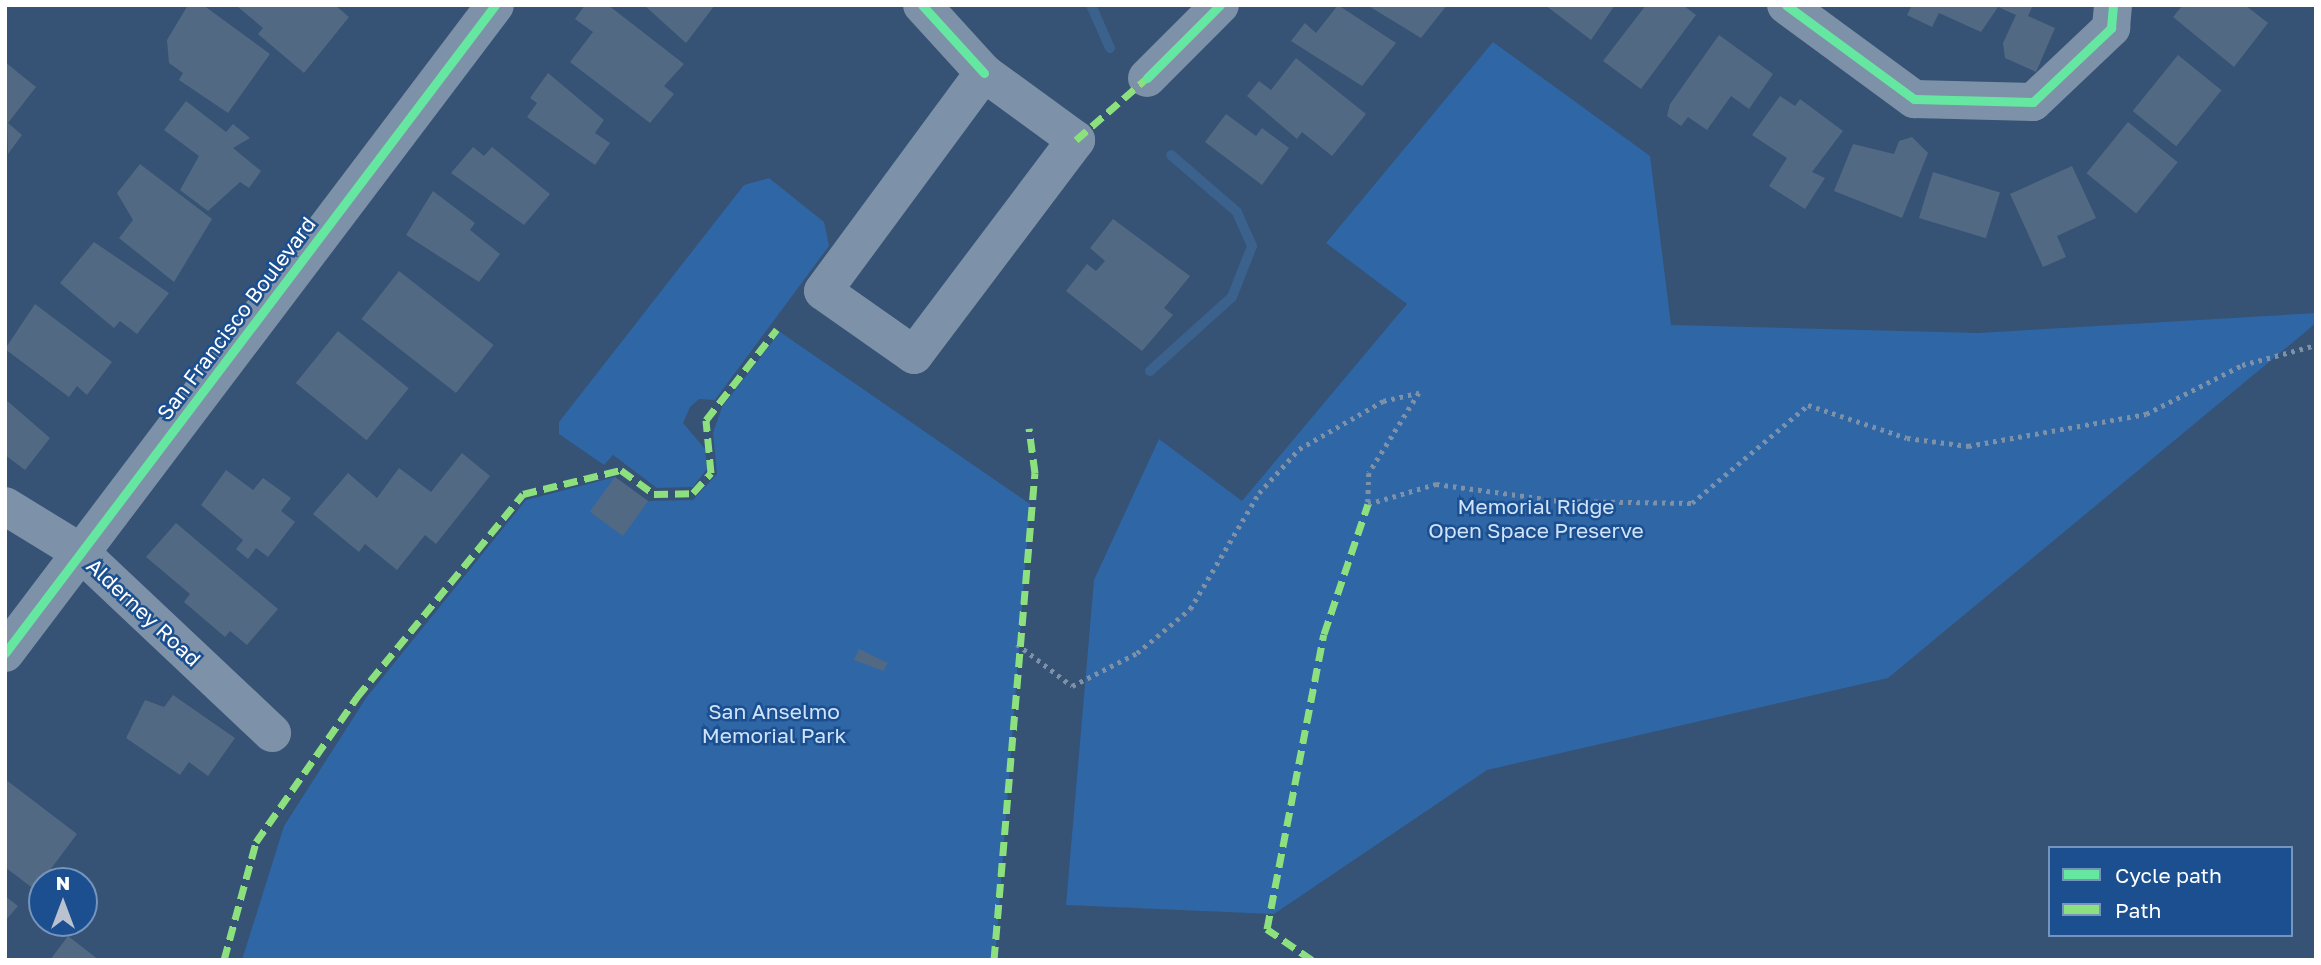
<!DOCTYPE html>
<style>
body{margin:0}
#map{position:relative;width:2321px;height:965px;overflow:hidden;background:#365274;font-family:"Golos Text",sans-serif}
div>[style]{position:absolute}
.green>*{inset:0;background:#2f66a5}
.stream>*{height:10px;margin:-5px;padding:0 5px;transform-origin:5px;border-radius:5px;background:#3b618d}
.building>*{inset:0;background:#526984;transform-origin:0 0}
.path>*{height:4.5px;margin-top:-2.25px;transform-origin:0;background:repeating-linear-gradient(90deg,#7d92a8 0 3.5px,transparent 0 8.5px)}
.minor>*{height:38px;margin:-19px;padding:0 19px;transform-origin:19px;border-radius:19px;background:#7d92a8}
.quiet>*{height:7px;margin-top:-3.5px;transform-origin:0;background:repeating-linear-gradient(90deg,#8de07e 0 14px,transparent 0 21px)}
.cycleway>*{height:9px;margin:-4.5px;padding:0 4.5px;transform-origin:4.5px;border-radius:4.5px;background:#66e7a1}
span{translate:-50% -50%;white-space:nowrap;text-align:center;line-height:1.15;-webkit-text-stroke:5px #1b4f8f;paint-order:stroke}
.street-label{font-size:21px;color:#fff}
.park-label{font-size:21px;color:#cfe3fa}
.frame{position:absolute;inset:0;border:7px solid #fff;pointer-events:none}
.legend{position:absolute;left:2048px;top:846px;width:245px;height:91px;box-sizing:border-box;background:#1b4f8f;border:2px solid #7695bc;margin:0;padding:9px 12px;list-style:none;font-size:21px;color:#fff}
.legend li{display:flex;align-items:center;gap:14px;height:35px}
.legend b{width:35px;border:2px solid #7695bc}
.north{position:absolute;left:28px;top:867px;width:70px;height:70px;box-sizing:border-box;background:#1b4f8f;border:2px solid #7695bc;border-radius:50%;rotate:0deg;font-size:19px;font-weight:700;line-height:28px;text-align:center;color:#fff}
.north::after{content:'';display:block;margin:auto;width:24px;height:32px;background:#b9c2ce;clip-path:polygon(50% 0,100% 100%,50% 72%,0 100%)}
</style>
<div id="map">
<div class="green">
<i style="clip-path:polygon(1493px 42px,1650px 156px,1671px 325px,1978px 333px,2316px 313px,2316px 323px,1888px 678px,1487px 770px,1274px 914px,1066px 905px,1094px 580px,1159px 439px,1242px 501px,1407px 304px,1326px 243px)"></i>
<i style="clip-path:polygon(769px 178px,824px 222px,829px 246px,715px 400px,699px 399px,690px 407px,683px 423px,705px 449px,707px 469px,693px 487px,657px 488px,613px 455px,604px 465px,559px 434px,559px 422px,744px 185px)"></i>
<i style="clip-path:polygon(780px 332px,1030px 504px,995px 960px,242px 960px,284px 826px,366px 698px,526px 500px,615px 477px,648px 501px,693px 500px,717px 474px,713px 433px,722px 407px)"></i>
</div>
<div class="stream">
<i style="left:1091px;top:5px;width:47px;rotate:66.2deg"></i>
<i style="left:1150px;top:371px;width:110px;rotate:-42.1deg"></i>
<i style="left:1232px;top:297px;width:55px;rotate:-68.6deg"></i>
<i style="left:1252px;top:246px;width:37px;rotate:-114deg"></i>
<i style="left:1237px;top:212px;width:87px;rotate:-139.2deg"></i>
</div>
<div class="building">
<i style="clip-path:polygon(188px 5px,203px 5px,270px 54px,228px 113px,179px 80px,183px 73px,169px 63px,167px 40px)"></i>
<i style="clip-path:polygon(335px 5px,349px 17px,304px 73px,258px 34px,263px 28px,238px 7px)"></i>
<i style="clip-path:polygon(585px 5px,608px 5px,684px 64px,664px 86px,674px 94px,650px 123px,570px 62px,593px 32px,575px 19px)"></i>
<i style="clip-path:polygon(644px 5px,715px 5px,686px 43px)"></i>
<i style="clip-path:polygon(1338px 5px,1396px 43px,1362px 86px,1291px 41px,1305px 23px,1316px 33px)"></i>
<i style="clip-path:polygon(1367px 5px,1447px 5px,1421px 38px)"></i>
<i style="clip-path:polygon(1545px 5px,1615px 5px,1591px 40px)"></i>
<i style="clip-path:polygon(1646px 5px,1683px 5px,1696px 15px,1641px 89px,1603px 61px)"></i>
<i style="clip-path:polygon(1912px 5px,2033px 5px,2028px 16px,2055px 28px,2036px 72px,2005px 58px,2003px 43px,2016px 15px,1998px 7px,1981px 32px,1939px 13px,1932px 27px,1907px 15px)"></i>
<i style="clip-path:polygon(2183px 5px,2245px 5px,2268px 23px,2234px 67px,2173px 17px)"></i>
<i style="clip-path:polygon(1719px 35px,1773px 74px,1749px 109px,1731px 96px,1707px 130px,1688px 117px,1681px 126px,1667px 116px,1670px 104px)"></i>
<i style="left:2178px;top:55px;width:56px;height:72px;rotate:39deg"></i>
<i style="clip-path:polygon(1296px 58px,1366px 114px,1332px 156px,1302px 132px,1297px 139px,1247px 96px,1259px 81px,1271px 90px)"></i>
<i style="clip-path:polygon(5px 62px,36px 87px,8px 123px,22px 135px,8px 154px)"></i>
<i style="clip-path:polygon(548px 73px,604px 120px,595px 133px,610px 143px,595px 165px,527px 117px,537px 103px,530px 98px)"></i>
<i style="clip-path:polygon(1780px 96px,1795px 106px,1800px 99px,1843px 131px,1812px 172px,1825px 178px,1805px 209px,1769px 186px,1787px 158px,1752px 135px)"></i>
<i style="clip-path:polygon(186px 101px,226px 132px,233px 124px,250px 138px,233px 148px,261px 171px,249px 188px,240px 182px,208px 211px,180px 190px,199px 156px,164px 130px)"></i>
<i style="clip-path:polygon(1226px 114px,1256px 136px,1262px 128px,1289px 148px,1262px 185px,1205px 142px)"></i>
<i style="left:2128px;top:122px;width:64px;height:66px;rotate:39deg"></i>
<i style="clip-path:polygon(1912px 137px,1928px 153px,1902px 218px,1834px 191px,1853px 144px,1894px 154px,1899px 141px)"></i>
<i style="clip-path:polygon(473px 147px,484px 156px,492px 147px,550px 194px,524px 225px,451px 173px)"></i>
<i style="clip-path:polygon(140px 164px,212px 219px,174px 282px,119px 238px,133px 220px,117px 193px)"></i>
<i style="clip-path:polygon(2072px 166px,2096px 218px,2057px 236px,2066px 257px,2043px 267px,2010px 194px)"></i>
<i style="left:1933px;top:172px;width:70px;height:48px;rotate:17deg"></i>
<i style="clip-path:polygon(433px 191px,475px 223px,470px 230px,500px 254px,479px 282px,406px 235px)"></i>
<i style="clip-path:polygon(1113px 219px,1190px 276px,1164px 308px,1173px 315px,1142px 351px,1066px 291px,1087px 264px,1096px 271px,1105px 261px,1090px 248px)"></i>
<i style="clip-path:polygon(94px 242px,169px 293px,137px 334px,120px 321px,114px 328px,60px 283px)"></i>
<i style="left:399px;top:271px;width:120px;height:61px;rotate:38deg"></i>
<i style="clip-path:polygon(35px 304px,112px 362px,87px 395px,77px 386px,69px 397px,5px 349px)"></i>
<i style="left:338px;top:331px;width:91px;height:67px;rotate:39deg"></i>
<i style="clip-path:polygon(5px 399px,50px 438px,25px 470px,5px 455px)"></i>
<i style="clip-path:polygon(462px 453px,490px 476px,436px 544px,425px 535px,397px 570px,365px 544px,359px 552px,313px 514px,348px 473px,377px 498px,399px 468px,431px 492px)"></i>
<i style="clip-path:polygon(226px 470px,253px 490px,263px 478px,291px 498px,281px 511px,295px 522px,268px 557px,256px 548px,248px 559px,236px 549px,243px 540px,201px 505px)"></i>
<i style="left:615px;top:477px;width:41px;height:43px;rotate:36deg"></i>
<i style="clip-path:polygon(176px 523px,278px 609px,247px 645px,230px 631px,225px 637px,184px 602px,190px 594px,146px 557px)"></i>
<i style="clip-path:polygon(859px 649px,888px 663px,883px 671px,854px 660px)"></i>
<i style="clip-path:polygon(173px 695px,235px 738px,208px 776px,189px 762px,180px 775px,126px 738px,145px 700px,164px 707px)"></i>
<i style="clip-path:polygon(5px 779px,77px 834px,35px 890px,5px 867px)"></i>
<i style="clip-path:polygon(5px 896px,18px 906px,5px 921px)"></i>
<i style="clip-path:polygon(68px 936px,99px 960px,50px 960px)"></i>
</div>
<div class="path">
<i style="left:1017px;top:644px;width:69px;rotate:37.4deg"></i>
<i style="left:1072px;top:686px;width:73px;rotate:-26.9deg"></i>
<i style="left:1137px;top:653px;width:69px;rotate:-39.7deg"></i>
<i style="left:1190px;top:609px;width:135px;rotate:-59.3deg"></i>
<i style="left:1259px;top:493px;width:59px;rotate:-47.7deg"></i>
<i style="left:1299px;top:449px;width:97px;rotate:-29.7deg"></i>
<i style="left:1383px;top:401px;width:37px;rotate:-13deg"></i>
<i style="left:1419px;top:393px;width:94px;rotate:122deg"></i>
<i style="left:1369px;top:473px;width:31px;rotate:92deg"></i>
<i style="left:1368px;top:504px;width:71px;rotate:-16.4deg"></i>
<i style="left:1436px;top:484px;width:125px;rotate:7.8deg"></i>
<i style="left:1560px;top:501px;width:132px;rotate:0.9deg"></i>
<i style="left:1692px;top:503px;width:152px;rotate:-40.2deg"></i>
<i style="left:1808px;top:405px;width:104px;rotate:18.4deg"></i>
<i style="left:1907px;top:438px;width:62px;rotate:7.5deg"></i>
<i style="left:1968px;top:446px;width:181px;rotate:-10.2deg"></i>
<i style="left:2146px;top:414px;width:108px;rotate:-27deg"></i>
<i style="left:2242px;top:365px;width:77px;rotate:-15.1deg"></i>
</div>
<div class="minor">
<i style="left:922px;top:5px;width:92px;rotate:47.6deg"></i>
<i style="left:984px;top:73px;width:114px;rotate:36.1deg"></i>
<i style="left:1076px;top:140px;width:269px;rotate:127deg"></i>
<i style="left:914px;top:355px;width:111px;rotate:-144.9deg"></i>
<i style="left:823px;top:291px;width:271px;rotate:-53.6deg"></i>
<i style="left:1786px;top:5px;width:159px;rotate:36.3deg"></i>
<i style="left:1914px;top:99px;width:119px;rotate:1.4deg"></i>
<i style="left:2033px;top:102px;width:108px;rotate:-43.5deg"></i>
<i style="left:2111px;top:28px;width:23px;rotate:-85deg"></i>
<i style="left:1147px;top:78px;width:103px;rotate:-45deg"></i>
<i style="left:5px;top:506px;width:88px;rotate:31.5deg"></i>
<i style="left:80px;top:552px;width:264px;rotate:43.3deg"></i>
<i style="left:5px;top:653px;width:812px;rotate:-52.9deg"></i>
</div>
<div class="quiet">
<i style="left:1076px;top:140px;width:94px;rotate:-41.1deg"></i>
<i style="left:224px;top:960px;width:122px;rotate:-74.8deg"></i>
<i style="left:256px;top:842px;width:177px;rotate:-55.1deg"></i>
<i style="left:357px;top:697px;width:262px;rotate:-50.7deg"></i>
<i style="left:523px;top:494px;width:101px;rotate:-13.8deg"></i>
<i style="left:621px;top:470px;width:41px;rotate:36deg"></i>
<i style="left:654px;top:494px;width:39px;rotate:-1deg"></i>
<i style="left:693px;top:493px;width:27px;rotate:-48deg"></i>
<i style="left:711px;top:473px;width:53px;rotate:-95.4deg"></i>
<i style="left:706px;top:420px;width:115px;rotate:-52deg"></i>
<i style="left:994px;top:960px;width:489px;rotate:-85.2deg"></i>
<i style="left:1035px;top:473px;width:45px;rotate:-97.6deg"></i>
<i style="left:1312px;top:960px;width:55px;rotate:-145.4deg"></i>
<i style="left:1267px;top:929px;width:300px;rotate:-79.1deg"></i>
<i style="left:1324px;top:634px;width:137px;rotate:-71.3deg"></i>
</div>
<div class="cycleway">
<i style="left:922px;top:5px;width:92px;rotate:47.6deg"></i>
<i style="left:1786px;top:5px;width:159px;rotate:36.3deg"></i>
<i style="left:1914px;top:99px;width:119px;rotate:1.4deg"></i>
<i style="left:2033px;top:102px;width:108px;rotate:-43.5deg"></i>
<i style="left:2111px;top:28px;width:23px;rotate:-85deg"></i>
<i style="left:1147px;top:78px;width:103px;rotate:-45deg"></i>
<i style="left:5px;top:653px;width:812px;rotate:-52.9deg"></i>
</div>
<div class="street-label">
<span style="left:236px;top:318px;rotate:-53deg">San Francisco Boulevard</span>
<span style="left:144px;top:612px;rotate:43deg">Alderney Road</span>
</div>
<div class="park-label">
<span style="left:1536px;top:518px">Memorial Ridge<br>Open Space Preserve</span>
<span style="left:774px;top:723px">San Anselmo<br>Memorial Park</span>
</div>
<div class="frame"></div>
<ul class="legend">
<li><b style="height:9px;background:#66e7a1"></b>Cycle path</li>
<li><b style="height:9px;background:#8de07e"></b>Path</li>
</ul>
<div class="north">N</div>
</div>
